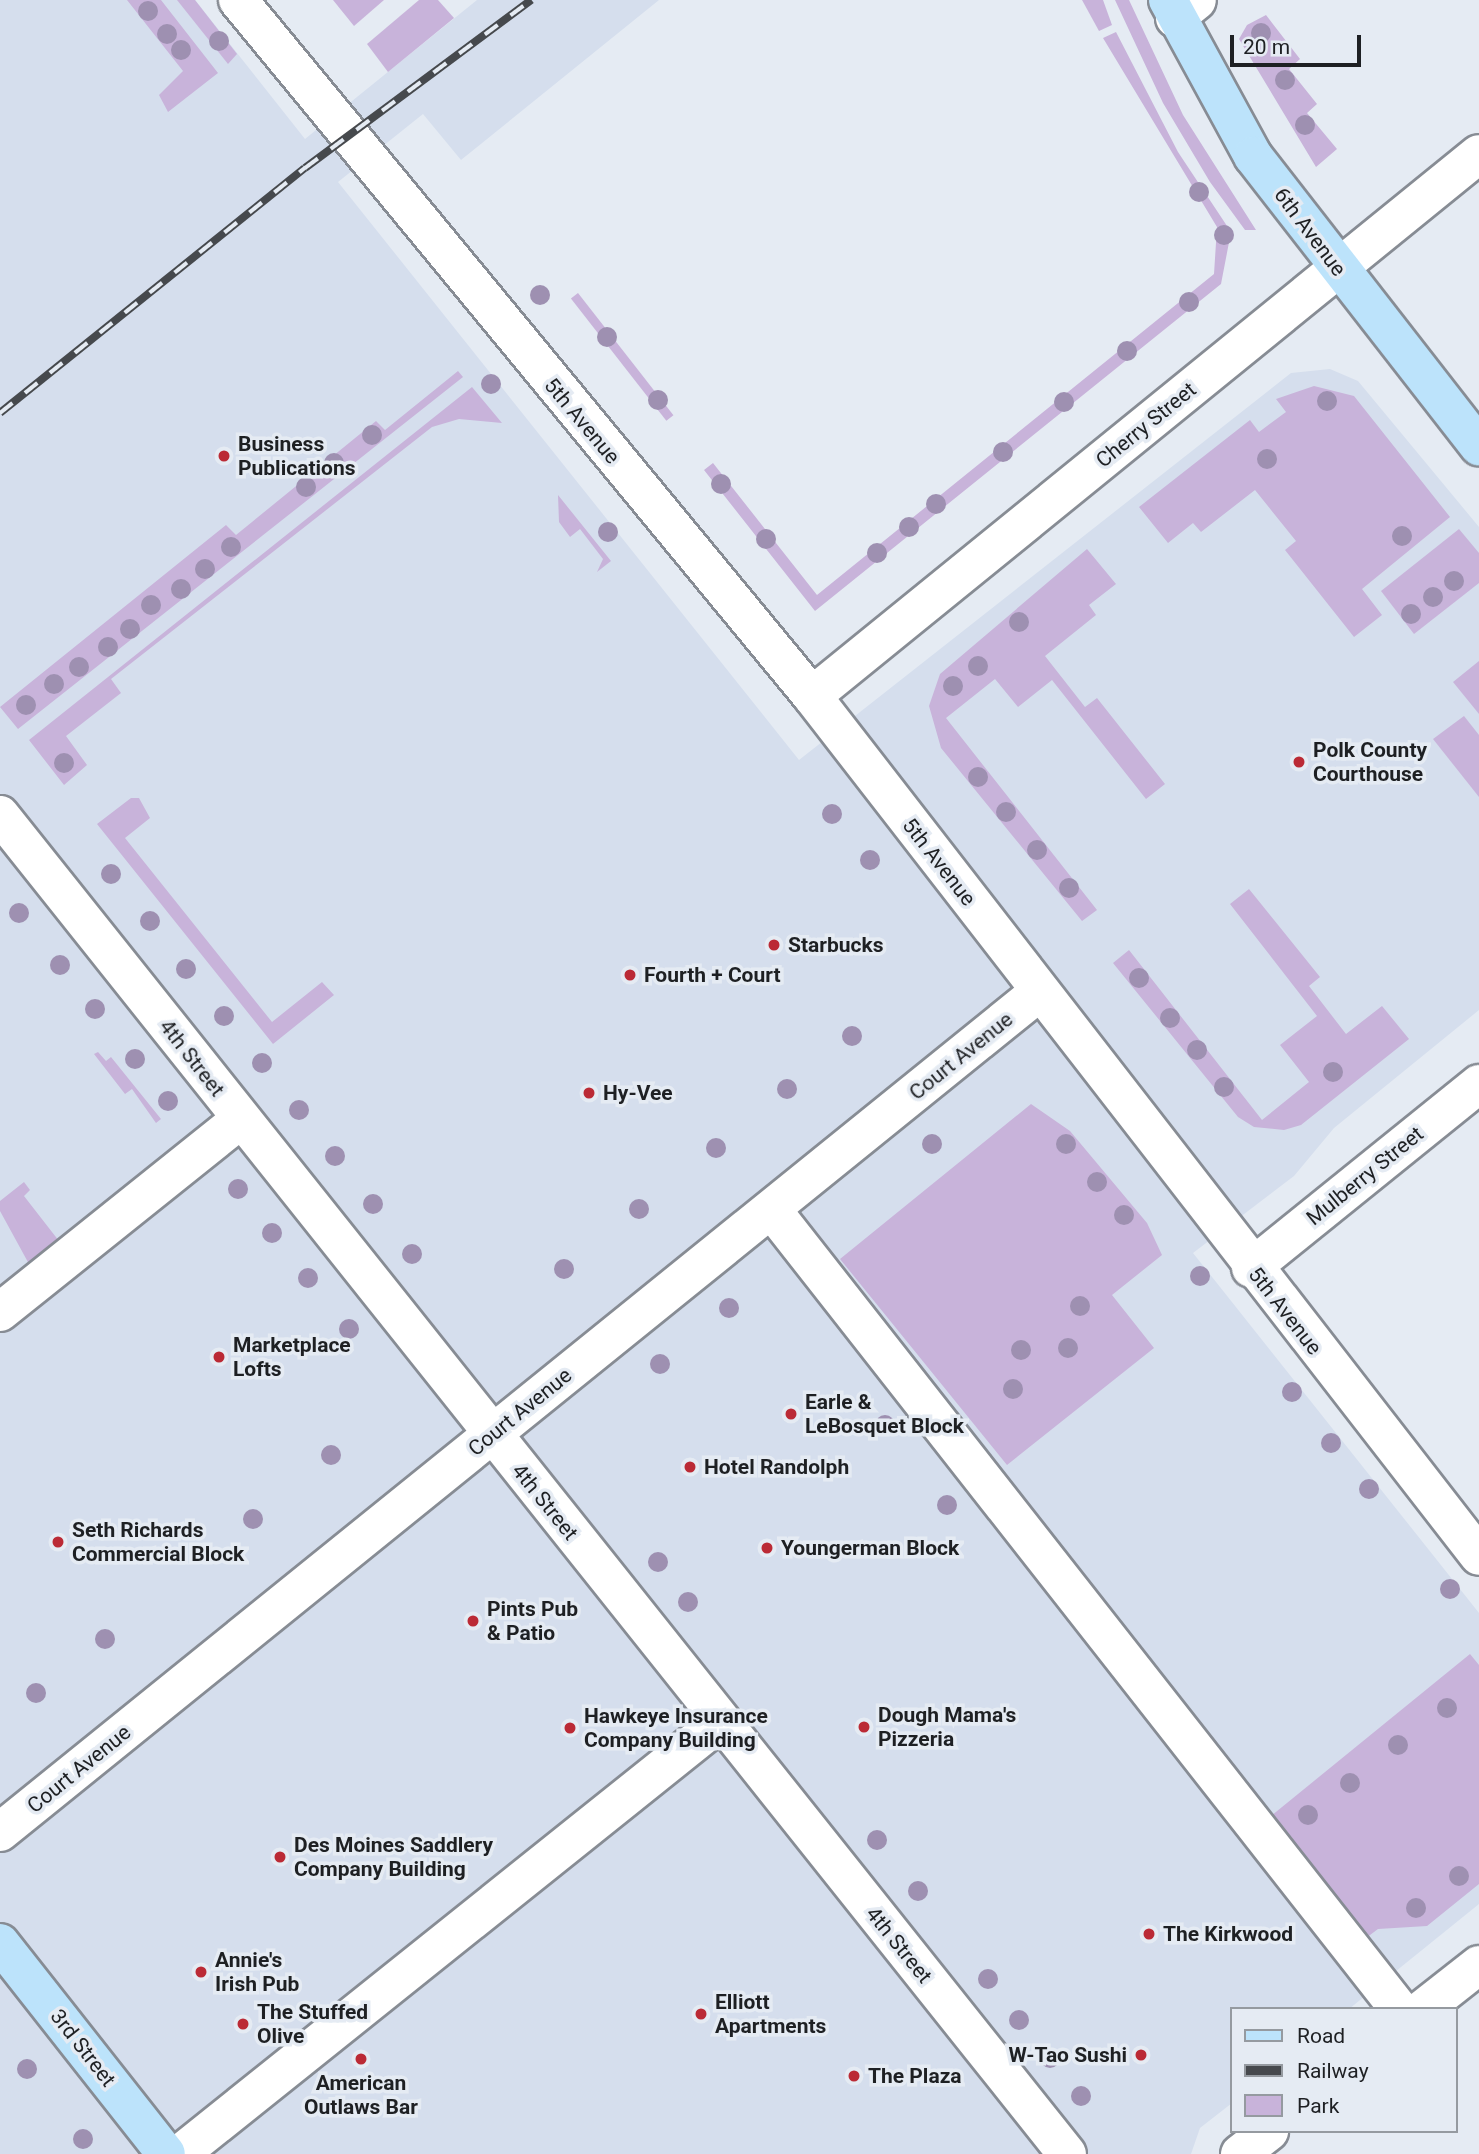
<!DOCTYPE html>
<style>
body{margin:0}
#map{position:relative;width:1479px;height:2154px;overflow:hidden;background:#e5ebf3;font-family:Roboto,sans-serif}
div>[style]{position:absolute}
.built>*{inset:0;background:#d5deed}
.green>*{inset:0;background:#c8b3da;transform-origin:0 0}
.roads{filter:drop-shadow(2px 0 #878c94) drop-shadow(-2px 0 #878c94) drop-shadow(0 2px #878c94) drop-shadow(0 -2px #878c94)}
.minor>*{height:38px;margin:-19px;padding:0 19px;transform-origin:19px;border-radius:19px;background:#fff}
.major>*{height:38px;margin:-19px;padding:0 19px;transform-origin:19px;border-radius:19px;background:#bce3fb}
.rail>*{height:8px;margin-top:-4px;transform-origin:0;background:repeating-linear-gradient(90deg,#e5ebf3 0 16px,#46494d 0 32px);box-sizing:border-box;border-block:2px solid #46494d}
.trees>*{width:20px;height:20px;margin:-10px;border-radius:50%;background:#9e90b1}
.dots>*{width:19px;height:19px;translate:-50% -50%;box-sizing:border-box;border:4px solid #e5ebf3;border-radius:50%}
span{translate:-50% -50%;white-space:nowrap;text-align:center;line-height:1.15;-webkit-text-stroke:7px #e5ebf3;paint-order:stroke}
.street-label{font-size:21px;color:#1e2023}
.poi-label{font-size:21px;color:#1e2023;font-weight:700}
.left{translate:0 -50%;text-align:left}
.right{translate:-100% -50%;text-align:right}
.legend{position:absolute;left:1230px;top:2007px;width:228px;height:126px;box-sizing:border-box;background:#e5ebf3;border:2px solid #959aa0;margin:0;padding:9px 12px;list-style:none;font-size:21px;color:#1e2023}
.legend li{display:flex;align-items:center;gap:14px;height:35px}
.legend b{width:35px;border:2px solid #959aa0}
.scale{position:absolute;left:1230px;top:35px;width:131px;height:32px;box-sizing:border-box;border:4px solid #1e2023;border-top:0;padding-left:9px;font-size:21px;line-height:24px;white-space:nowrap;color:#1e2023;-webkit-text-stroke:5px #e5ebf3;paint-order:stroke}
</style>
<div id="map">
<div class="built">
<i style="clip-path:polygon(0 0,195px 0,305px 139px,477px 0,659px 0,461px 160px,423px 114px,338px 182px,799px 760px,1291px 373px,1330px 369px,1358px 381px,1479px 527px,1479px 1010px,1334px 1128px,1294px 1176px,1193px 1253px,1479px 1613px,1479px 1904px,1349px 2009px,1232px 2009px,1232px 2103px,1200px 2128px,1191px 2154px,0 2154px)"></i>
</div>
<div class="green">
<i style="clip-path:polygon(127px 0,161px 0,218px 73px,168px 112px,159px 95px,183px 71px)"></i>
<i style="clip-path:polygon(177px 0,195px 0,237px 54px,228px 64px)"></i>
<i style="clip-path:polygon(333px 0,384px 0,354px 26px)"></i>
<i style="clip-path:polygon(419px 0,438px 0,454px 18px,388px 72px,367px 44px)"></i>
<i style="clip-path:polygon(1082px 0,1103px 0,1112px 25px,1099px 31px)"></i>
<i style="clip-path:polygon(1115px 0,1129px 0,1183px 115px,1256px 230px,1245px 230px,1210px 182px,1163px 103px)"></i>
<i style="clip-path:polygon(1266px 15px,1300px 59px,1289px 69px,1317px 104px,1307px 113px,1337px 149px,1316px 167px,1239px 39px,1247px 25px)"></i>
<i style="clip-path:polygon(1116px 32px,1178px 152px,1231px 232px,1221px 284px,815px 611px,704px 470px,713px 463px,817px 595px,1214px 274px,1217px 227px,1103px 38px)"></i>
<i style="left:578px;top:293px;width:155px;height:9px;rotate:52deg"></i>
<i style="clip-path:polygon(458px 371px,463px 377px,18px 729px,0 707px,226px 525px,236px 535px,376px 421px,385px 430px)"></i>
<i style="clip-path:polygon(1314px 386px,1354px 396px,1450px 517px,1362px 589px,1382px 615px,1354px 637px,1285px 550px,1296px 541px,1255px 490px,1201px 532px,1193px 523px,1168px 543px,1139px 507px,1250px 420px,1259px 432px,1286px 412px,1276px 399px)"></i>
<i style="clip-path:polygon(472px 387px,502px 423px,459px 419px,432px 427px,111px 679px,121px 693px,66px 736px,87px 765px,64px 785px,29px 740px)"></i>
<i style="clip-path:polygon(558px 495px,611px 561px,597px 572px,603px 559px,580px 529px,570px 537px,559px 522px)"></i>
<i style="clip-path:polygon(1459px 529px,1479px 553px,1479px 583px,1414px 634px,1381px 591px)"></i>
<i style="clip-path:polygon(1087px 549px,1116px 584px,1089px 605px,1096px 615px,1045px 656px,1085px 707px,1097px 698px,1165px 784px,1146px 799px,1052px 680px,1018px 707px,995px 679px,946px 718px,1097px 910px,1082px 921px,941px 748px,929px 706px,940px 674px)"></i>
<i style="clip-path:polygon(1479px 661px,1479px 714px,1453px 682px)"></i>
<i style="clip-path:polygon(1464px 716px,1479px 735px,1479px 797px,1433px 739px)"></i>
<i style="clip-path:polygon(131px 798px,139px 798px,150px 818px,125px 838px,272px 1022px,322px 982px,334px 995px,273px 1044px,97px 824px)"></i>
<i style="clip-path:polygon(1249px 889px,1320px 977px,1309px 986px,1346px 1034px,1382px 1006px,1409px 1039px,1301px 1125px,1284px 1130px,1254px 1127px,1238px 1117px,1113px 963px,1129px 950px,1262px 1120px,1309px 1082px,1280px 1045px,1317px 1016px,1230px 904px)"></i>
<i style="clip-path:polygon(98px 1052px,106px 1061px,111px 1057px,161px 1119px,156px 1123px,132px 1089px,125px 1094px,94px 1054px)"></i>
<i style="clip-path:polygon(1031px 1104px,1070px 1131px,1147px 1223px,1162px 1255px,1112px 1295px,1154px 1348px,1007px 1465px,840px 1259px)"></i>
<i style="clip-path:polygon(24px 1182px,30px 1190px,24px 1196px,59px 1241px,29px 1264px,0 1211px,0 1201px)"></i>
<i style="clip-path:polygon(1470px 1654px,1479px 1665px,1479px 1884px,1427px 1926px,1378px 1929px,1366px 1938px,1271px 1816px)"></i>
</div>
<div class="roads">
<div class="minor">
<i style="left:238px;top:0;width:902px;rotate:50.49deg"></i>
<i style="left:812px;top:696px;width:1088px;rotate:52.2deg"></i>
<i style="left:1175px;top:18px;width:28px;rotate:-39deg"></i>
<i style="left:812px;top:696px;width:859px;rotate:-39.1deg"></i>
<i style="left:0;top:815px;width:1712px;rotate:51.45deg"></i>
<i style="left:772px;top:1210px;width:1016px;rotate:51.88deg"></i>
<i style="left:1251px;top:1268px;width:293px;rotate:-38.9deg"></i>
<i style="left:0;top:1312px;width:309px;rotate:-38.7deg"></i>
<i style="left:0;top:1832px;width:1336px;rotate:-38.95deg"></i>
<i style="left:1423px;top:2009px;width:71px;rotate:-38.2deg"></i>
<i style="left:180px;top:2154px;width:693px;rotate:-38.67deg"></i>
<i style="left:1240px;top:2154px;width:37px;rotate:-38deg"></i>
</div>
<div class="major">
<i style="left:1168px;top:0;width:178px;rotate:61.4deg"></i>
<i style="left:1253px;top:156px;width:368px;rotate:52.1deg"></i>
<i style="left:0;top:1943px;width:268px;rotate:51.8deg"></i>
</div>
</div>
<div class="rail">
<i style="left:0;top:413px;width:391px;rotate:-38.8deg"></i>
<i style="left:305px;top:168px;width:282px;rotate:-36.6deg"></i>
</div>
<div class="trees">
<i style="left:148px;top:11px"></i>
<i style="left:1261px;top:33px"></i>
<i style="left:167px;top:34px"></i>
<i style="left:219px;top:41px"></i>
<i style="left:181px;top:50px"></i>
<i style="left:1285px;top:80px"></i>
<i style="left:1305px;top:125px"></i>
<i style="left:1199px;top:192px"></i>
<i style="left:1224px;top:235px"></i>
<i style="left:540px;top:295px"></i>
<i style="left:1189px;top:302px"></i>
<i style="left:607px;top:337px"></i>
<i style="left:1127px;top:351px"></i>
<i style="left:491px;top:384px"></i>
<i style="left:658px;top:400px"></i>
<i style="left:1327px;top:401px"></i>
<i style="left:1064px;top:402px"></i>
<i style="left:372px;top:435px"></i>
<i style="left:1003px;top:452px"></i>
<i style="left:1267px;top:459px"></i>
<i style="left:334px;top:463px"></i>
<i style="left:721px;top:484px"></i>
<i style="left:306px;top:487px"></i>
<i style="left:936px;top:504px"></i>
<i style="left:909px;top:527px"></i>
<i style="left:608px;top:532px"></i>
<i style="left:1402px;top:536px"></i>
<i style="left:766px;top:539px"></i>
<i style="left:231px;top:547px"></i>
<i style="left:877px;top:553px"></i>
<i style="left:205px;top:569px"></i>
<i style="left:1454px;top:581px"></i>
<i style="left:181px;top:589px"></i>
<i style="left:1433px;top:597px"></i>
<i style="left:151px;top:605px"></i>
<i style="left:1411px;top:614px"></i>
<i style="left:1019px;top:622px"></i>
<i style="left:130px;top:629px"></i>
<i style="left:108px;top:647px"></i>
<i style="left:978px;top:666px"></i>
<i style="left:79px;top:667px"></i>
<i style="left:54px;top:684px"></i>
<i style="left:953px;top:686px"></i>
<i style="left:26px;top:705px"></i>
<i style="left:64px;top:763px"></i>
<i style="left:978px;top:777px"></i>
<i style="left:1006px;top:812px"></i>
<i style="left:832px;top:814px"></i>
<i style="left:1037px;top:850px"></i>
<i style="left:870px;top:860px"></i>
<i style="left:111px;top:874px"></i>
<i style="left:1069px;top:888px"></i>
<i style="left:19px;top:913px"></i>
<i style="left:150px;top:921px"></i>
<i style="left:60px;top:965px"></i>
<i style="left:186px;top:969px"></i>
<i style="left:1139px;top:978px"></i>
<i style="left:95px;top:1009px"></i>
<i style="left:224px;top:1016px"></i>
<i style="left:1170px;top:1018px"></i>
<i style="left:852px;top:1036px"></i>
<i style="left:1197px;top:1050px"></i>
<i style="left:135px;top:1059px"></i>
<i style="left:262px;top:1063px"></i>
<i style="left:1333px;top:1072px"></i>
<i style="left:1224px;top:1087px"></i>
<i style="left:787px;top:1089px"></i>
<i style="left:168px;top:1101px"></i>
<i style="left:299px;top:1110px"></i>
<i style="left:932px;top:1144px"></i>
<i style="left:1066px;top:1144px"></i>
<i style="left:716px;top:1148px"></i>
<i style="left:335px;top:1156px"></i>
<i style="left:1097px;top:1182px"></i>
<i style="left:238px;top:1189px"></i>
<i style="left:373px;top:1204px"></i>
<i style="left:639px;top:1209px"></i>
<i style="left:1124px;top:1215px"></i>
<i style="left:272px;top:1233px"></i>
<i style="left:412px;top:1254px"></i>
<i style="left:564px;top:1269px"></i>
<i style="left:1200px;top:1276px"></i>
<i style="left:308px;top:1278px"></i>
<i style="left:1080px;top:1306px"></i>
<i style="left:729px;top:1308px"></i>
<i style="left:349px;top:1329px"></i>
<i style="left:1068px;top:1348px"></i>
<i style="left:1021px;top:1350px"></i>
<i style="left:660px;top:1364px"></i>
<i style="left:1013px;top:1389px"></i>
<i style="left:1292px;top:1392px"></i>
<i style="left:885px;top:1425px"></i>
<i style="left:1331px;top:1443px"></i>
<i style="left:331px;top:1455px"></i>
<i style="left:1369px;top:1489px"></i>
<i style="left:947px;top:1505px"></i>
<i style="left:253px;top:1519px"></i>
<i style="left:658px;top:1562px"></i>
<i style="left:1450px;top:1589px"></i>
<i style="left:688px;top:1602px"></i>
<i style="left:105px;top:1639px"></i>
<i style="left:36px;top:1693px"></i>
<i style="left:1447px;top:1708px"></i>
<i style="left:1398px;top:1745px"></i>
<i style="left:1350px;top:1783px"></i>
<i style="left:1308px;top:1815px"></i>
<i style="left:877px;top:1840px"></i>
<i style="left:1459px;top:1876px"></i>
<i style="left:918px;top:1891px"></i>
<i style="left:1416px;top:1908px"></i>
<i style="left:988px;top:1979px"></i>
<i style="left:1019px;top:2020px"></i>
<i style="left:1050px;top:2058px"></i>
<i style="left:27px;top:2069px"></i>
<i style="left:1081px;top:2096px"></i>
<i style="left:83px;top:2139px"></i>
</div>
<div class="dots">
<i style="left:224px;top:456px;background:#bb2a35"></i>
<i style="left:1299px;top:762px;background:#bb2a35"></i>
<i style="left:774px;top:945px;background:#bb2a35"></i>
<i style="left:630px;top:975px;background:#bb2a35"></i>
<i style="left:589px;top:1093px;background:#bb2a35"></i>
<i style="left:219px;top:1357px;background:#bb2a35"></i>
<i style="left:791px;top:1414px;background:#bb2a35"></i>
<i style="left:690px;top:1467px;background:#bb2a35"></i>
<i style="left:58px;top:1542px;background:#bb2a35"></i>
<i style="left:767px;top:1548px;background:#bb2a35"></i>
<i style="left:473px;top:1621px;background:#bb2a35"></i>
<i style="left:864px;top:1727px;background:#bb2a35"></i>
<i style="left:570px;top:1728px;background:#bb2a35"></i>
<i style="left:280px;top:1857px;background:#bb2a35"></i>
<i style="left:1149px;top:1934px;background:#bb2a35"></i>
<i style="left:201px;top:1972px;background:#bb2a35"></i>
<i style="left:701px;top:2014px;background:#bb2a35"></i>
<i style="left:243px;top:2024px;background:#bb2a35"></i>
<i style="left:1141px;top:2055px;background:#bb2a35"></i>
<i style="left:361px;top:2059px;background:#bb2a35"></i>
<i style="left:854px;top:2076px;background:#bb2a35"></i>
</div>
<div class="street-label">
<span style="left:1310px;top:232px;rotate:53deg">6th Avenue</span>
<span style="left:582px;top:421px;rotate:50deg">5th Avenue</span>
<span style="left:1146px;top:425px;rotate:-39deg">Cherry Street</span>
<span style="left:939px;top:862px;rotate:52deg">5th Avenue</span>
<span style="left:961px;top:1056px;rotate:-39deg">Court Avenue</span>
<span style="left:192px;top:1058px;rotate:52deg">4th Street</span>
<span style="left:1365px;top:1176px;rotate:-39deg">Mulberry Street</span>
<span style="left:1285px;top:1311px;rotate:52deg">5th Avenue</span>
<span style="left:520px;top:1412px;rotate:-39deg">Court Avenue</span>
<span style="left:545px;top:1502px;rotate:51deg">4th Street</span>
<span style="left:79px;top:1769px;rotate:-39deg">Court Avenue</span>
<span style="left:899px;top:1945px;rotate:51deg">4th Street</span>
<span style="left:83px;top:2048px;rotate:52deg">3rd Street</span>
</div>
<div class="poi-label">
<span class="left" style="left:238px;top:456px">Business<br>Publications</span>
<span class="left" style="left:1313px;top:762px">Polk County<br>Courthouse</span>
<span class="left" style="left:788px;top:945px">Starbucks</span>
<span class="left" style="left:644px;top:975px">Fourth + Court</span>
<span class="left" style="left:603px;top:1093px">Hy-Vee</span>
<span class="left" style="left:233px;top:1357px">Marketplace<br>Lofts</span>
<span class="left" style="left:805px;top:1414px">Earle &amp;<br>LeBosquet Block</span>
<span class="left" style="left:704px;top:1467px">Hotel Randolph</span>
<span class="left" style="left:72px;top:1542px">Seth Richards<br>Commercial Block</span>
<span class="left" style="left:781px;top:1548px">Youngerman Block</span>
<span class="left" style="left:487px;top:1621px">Pints Pub<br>&amp; Patio</span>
<span class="left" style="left:878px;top:1727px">Dough Mama's<br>Pizzeria</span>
<span class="left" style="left:584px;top:1728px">Hawkeye Insurance<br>Company Building</span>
<span class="left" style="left:294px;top:1857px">Des Moines Saddlery<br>Company Building</span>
<span class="left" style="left:1163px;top:1934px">The Kirkwood</span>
<span class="left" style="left:215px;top:1972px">Annie's<br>Irish Pub</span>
<span class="left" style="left:715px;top:2014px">Elliott<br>Apartments</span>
<span class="left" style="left:257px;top:2024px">The Stuffed<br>Olive</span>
<span class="right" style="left:1127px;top:2055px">W-Tao Sushi</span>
<span class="left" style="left:868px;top:2076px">The Plaza</span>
<span style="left:361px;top:2095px">American<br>Outlaws Bar</span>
</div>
<ul class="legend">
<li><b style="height:9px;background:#bce3fb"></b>Road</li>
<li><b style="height:9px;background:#46494d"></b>Railway</li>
<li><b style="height:19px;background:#c8b3da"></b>Park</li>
</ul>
<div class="scale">20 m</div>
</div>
